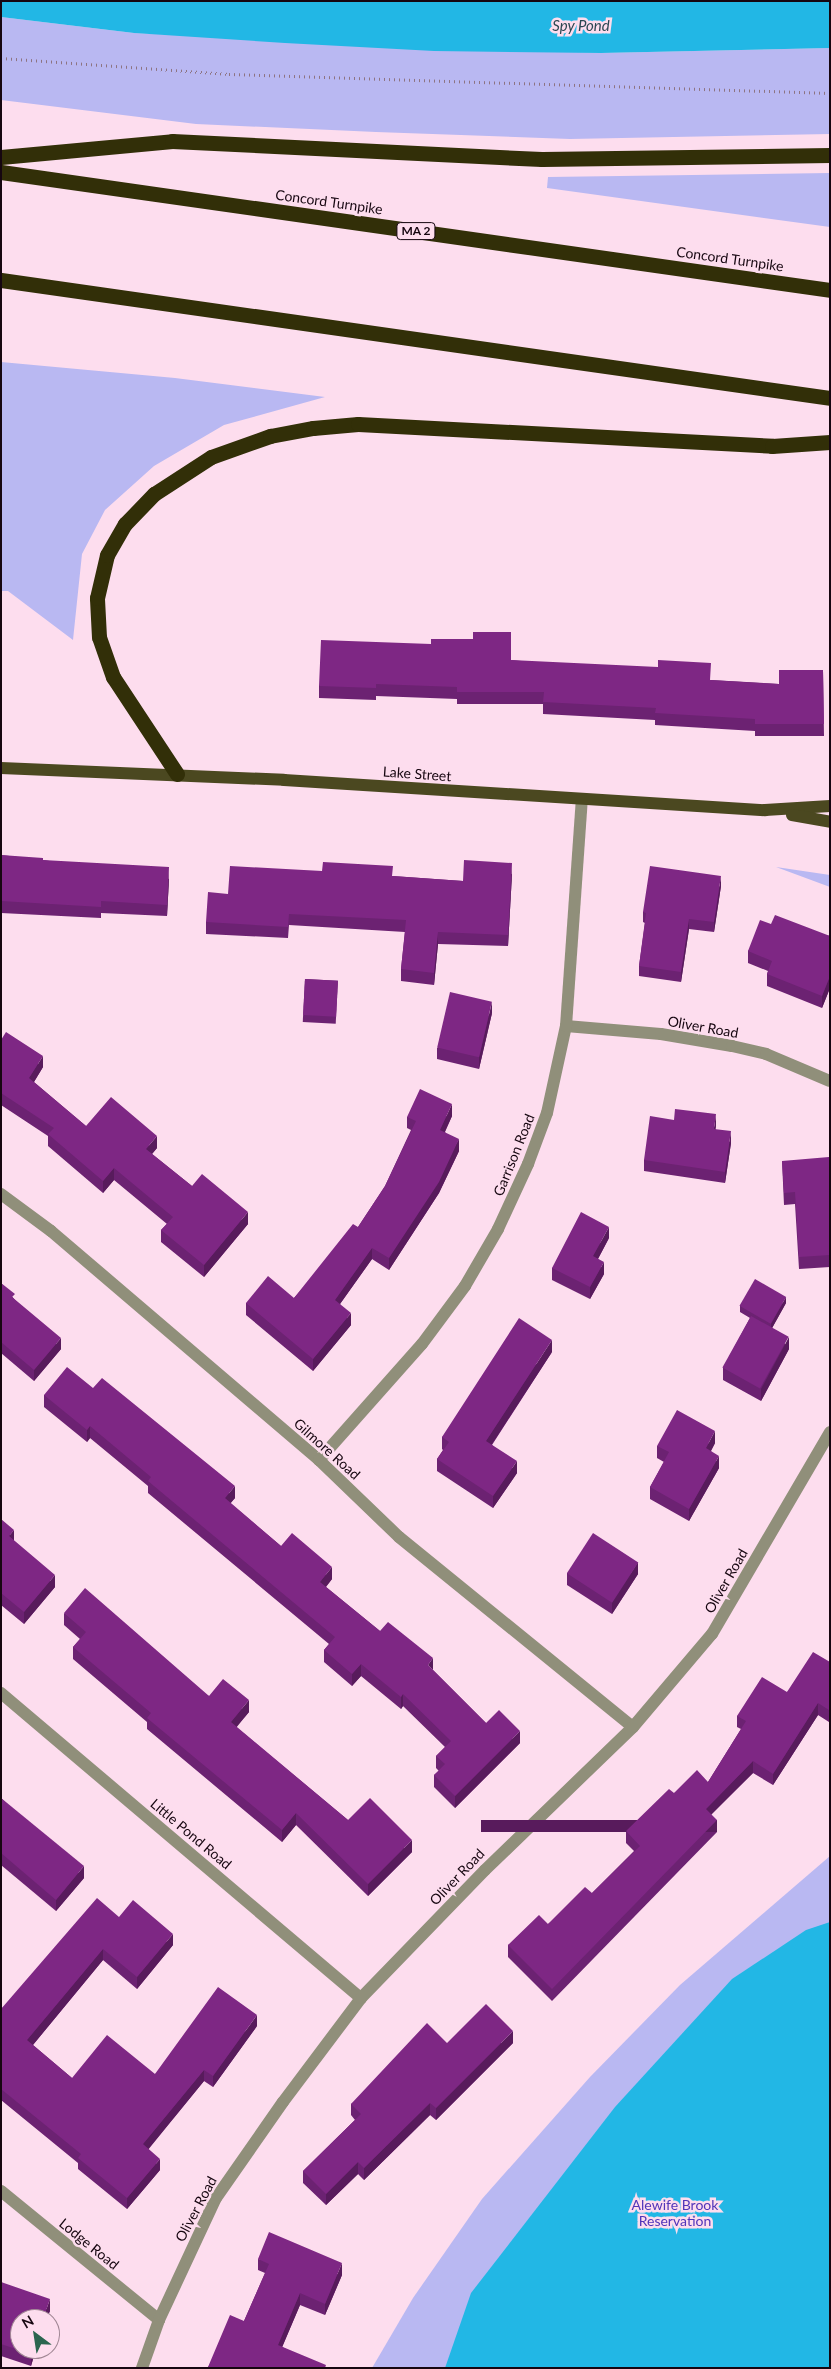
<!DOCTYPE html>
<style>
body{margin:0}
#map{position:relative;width:831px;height:2369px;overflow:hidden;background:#fdddee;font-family:Lato,sans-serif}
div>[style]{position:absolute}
.green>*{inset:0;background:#b9b8f2}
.water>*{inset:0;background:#22b7e5}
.path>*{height:3px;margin-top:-1.5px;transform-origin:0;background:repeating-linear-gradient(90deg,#8d7482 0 1px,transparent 0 5px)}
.minor>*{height:12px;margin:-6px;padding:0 6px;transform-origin:6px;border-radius:6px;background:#908f7a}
.major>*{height:12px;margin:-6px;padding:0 6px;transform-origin:6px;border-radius:6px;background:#4b4820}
.highway>*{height:15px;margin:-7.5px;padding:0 7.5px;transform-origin:7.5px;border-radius:7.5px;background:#322f08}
.wall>*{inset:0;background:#6c2272;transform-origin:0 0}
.shaded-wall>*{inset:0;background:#581b5c;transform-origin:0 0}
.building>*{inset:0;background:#7e2784;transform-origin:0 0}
span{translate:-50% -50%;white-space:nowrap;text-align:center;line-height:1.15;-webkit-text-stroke:5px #fdddee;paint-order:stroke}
.shield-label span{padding:1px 4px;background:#fdddee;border:1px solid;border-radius:4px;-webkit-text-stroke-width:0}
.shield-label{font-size:12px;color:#160610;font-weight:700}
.street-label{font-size:14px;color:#160610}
.park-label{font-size:14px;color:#5135b9}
.water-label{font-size:15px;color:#2b4752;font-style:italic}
.frame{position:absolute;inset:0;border:2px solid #160610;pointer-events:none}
.north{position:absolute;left:10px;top:2309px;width:50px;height:50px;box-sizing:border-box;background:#fdddee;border:1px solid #a18795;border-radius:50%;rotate:329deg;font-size:14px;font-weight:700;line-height:20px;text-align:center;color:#160610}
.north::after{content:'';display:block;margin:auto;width:18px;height:22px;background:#2b654f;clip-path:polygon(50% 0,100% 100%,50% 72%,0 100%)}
</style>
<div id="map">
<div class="green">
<i style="clip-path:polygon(1px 17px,134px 33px,601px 53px,830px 48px,830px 134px,570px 139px,376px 132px,196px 124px,1px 100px)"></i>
<i style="clip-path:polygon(830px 173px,830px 227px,547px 188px,548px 177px)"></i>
<i style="clip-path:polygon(1px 362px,175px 378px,325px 397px,224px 425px,154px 466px,105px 510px,82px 554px,73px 640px,8px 591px,1px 591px)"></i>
<i style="clip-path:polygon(776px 867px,830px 875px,830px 887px)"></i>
<i style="clip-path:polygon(830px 1856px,830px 2368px,372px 2368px,413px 2298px,482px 2199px,590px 2077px,680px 1985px)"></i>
</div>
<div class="water">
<i style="clip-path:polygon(1px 1px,830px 1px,830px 48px,601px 53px,434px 51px,285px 43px,134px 33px,1px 17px)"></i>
<i style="clip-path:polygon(830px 1922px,830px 2368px,445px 2368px,471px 2293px,615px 2107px,732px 1979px,806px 1930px)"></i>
</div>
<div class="path">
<i style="left:1px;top:58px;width:229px;rotate:4deg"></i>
<i style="left:229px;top:74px;width:601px;rotate:1.81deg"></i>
</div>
<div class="minor">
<i style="left:566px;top:1026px;width:95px;rotate:4.8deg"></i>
<i style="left:661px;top:1034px;width:72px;rotate:9.6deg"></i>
<i style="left:732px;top:1046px;width:35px;rotate:13deg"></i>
<i style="left:766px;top:1054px;width:69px;rotate:22.9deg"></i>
<i style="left:1px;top:1194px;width:62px;rotate:36.5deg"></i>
<i style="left:51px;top:1231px;width:353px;rotate:40.5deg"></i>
<i style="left:319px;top:1460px;width:111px;rotate:43.9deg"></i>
<i style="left:399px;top:1537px;width:301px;rotate:39.1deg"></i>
<i style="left:319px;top:1460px;width:155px;rotate:-48.4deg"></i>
<i style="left:422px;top:1344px;width:72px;rotate:-53.4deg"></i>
<i style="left:465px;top:1286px;width:66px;rotate:-59.9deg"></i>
<i style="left:498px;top:1229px;width:72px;rotate:-65.2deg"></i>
<i style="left:528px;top:1164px;width:54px;rotate:-69.6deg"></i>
<i style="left:547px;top:1113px;width:89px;rotate:-77.7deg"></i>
<i style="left:566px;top:1026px;width:227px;rotate:-86deg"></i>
<i style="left:1px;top:1693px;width:472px;rotate:40.3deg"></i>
<i style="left:1px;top:2191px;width:204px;rotate:39.2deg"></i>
<i style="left:142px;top:2368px;width:51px;rotate:-70.5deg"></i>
<i style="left:159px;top:2320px;width:135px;rotate:-65deg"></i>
<i style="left:216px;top:2198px;width:117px;rotate:-55.1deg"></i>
<i style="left:283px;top:2102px;width:130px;rotate:-53.1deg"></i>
<i style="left:361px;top:1998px;width:178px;rotate:-45.9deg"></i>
<i style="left:485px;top:1870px;width:206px;rotate:-44deg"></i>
<i style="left:633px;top:1727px;width:122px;rotate:-49.7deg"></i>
<i style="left:712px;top:1634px;width:234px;rotate:-59.7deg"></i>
</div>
<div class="major">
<i style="left:1px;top:768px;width:283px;rotate:2.4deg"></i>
<i style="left:284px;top:780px;width:482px;rotate:3.6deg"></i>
<i style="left:765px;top:810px;width:65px;rotate:-3.5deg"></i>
<i style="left:792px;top:815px;width:39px;rotate:10deg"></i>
</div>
<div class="highway">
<i style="left:1px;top:157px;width:172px;rotate:-5.3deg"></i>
<i style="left:172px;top:141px;width:370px;rotate:2.8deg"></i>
<i style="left:542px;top:159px;width:288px;rotate:-0.8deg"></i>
<i style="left:1px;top:172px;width:837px;rotate:8.1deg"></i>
<i style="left:1px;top:280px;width:837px;rotate:8.1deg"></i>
<i style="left:177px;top:774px;width:116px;rotate:-123.4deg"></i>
<i style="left:113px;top:677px;width:42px;rotate:-109.3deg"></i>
<i style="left:99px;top:637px;width:39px;rotate:-93deg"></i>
<i style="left:97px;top:598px;width:44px;rotate:-76.9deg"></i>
<i style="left:107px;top:555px;width:36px;rotate:-60deg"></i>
<i style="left:125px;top:524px;width:42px;rotate:-46deg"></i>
<i style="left:154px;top:494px;width:68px;rotate:-33deg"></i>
<i style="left:211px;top:457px;width:63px;rotate:-19.6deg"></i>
<i style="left:270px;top:436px;width:44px;rotate:-10.5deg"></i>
<i style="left:313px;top:428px;width:45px;rotate:-5.1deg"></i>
<i style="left:358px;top:424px;width:415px;rotate:3deg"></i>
<i style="left:772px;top:446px;width:58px;rotate:-3.9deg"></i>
</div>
<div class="wall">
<i style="clip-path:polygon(511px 660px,711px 680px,779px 684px,823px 670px,824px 736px,755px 736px,755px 731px,655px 725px,655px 720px,543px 714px,543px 704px,457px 704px,457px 699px,376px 696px,376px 700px,319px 698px,319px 686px)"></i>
<i style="clip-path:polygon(1px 855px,43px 860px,169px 879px,167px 916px,101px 913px,101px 918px,1px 913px)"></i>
<i style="clip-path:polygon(512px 874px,508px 946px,438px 944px,434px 985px,401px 981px,401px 969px,405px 932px,289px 925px,288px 938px,206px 934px,206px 922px,228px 894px,393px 876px,463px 881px)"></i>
<i style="clip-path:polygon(721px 886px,714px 932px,689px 929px,681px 982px,639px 976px,639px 966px,645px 923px,643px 922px,643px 912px)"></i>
<i style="clip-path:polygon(771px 924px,830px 936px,830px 988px,822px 1008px,767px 986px,767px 974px,768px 971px,748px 963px,748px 951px)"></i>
<i style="left:305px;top:979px;width:33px;height:43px;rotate:3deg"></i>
<i style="clip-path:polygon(492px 1013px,479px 1069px,437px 1059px,437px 1048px)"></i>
<i style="clip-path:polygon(1px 1040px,43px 1067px,34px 1082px,86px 1126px,157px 1148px,152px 1154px,192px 1186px,248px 1224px,204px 1277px,161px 1242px,161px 1230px,167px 1224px,114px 1180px,103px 1193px,48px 1146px,48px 1136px,1px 1105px)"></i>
<i style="clip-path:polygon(452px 1116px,445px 1132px,459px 1151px,439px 1193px,389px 1270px,372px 1259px,340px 1304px,351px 1325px,313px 1371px,246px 1315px,246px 1303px,294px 1298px,358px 1227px,385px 1186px,411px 1130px,407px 1128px,407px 1117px)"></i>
<i style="clip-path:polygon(716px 1126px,715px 1129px,731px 1143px,725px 1183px,644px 1171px,644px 1160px)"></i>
<i style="clip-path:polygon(782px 1161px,830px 1173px,830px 1267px,799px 1269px,795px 1204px,784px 1205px)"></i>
<i style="clip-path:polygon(609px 1238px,598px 1259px,604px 1274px,590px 1299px,552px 1280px,552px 1268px)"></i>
<i style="clip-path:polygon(1px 1283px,15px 1300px,61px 1349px,34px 1381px,1px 1353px)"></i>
<i style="clip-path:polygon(786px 1303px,772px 1328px,789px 1349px,761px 1401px,723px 1380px,723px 1368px,750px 1318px,740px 1312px,740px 1306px)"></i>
<i style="clip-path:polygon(552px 1352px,492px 1445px,517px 1473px,493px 1508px,437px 1471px,437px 1459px,443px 1450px,442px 1449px,442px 1437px)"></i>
<i style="clip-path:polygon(93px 1388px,235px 1498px,230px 1503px,281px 1546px,332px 1579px,326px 1587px,380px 1631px,433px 1670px,486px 1723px,520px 1743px,455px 1808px,434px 1787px,434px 1775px,439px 1771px,436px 1768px,436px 1756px,445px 1747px,403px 1706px,401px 1709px,361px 1676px,352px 1686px,324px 1662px,324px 1650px,329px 1644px,148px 1493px,148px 1486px,90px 1438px,87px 1442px,44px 1407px,44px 1395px)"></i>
<i style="clip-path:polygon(715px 1443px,711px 1451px,719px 1468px,689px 1521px,650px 1499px,650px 1487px,664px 1462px,657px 1458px,657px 1446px)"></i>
<i style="clip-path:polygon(1px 1519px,14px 1541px,55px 1587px,24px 1624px,1px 1605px)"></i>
<i style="clip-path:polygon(567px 1573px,638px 1574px,612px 1614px,567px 1585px)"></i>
<i style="clip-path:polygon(64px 1613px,209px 1696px,249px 1712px,236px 1727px,348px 1820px,412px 1852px,368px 1896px,296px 1825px,282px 1842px,147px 1729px,147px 1722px,73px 1659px,73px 1647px,80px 1639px,64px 1625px)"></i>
<i style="clip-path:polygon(830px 1662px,829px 1722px,818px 1715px,773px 1785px,753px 1773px,711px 1814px,717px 1832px,552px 2001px,508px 1957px,508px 1945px,548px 1924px,592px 1893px,634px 1851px,626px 1843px,626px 1831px,674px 1793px,708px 1782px,741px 1729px,737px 1727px,737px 1716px,787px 1692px)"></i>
<i style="clip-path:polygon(1px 1798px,84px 1878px,56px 1911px,1px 1865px)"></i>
<i style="clip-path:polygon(119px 1917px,173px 1945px,137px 1989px,103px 1960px,33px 2045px,72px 2078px,155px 2074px,257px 2026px,213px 2087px,204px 2081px,148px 2149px,160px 2170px,127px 2209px,78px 2169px,78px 2163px,1px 2100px,1px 2009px)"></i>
<i style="clip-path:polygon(447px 2043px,513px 2043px,436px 2120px,430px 2115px,364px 2180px,358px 2174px,326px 2205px,303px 2183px,303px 2171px,355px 2120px,351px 2115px,351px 2104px)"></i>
<i style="clip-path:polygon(258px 2259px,342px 2275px,325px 2315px,300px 2305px,282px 2347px,326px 2368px,208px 2368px,208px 2367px,244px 2321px,265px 2273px,258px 2270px)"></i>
<i style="clip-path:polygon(1px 2282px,50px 2311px,20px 2349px,36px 2349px,31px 2366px,1px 2356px)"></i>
</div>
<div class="shaded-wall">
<i style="clip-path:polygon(512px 863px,512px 874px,508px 946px,508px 935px)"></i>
<i style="clip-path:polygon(169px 867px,169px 879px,167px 916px,167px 905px)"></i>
<i style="clip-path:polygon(721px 876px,721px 886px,714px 932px,714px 922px)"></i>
<i style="clip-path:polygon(689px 919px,689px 929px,681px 982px,681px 972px)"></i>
<i style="clip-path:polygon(438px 932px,438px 944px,434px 985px,434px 973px)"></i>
<i style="clip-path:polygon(830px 976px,830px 988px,822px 1008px,822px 996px)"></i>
<i style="clip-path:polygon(492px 1002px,492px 1013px,479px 1069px,479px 1057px)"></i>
<i style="clip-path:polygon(43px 1056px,43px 1067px,29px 1090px,29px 1078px)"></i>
<i style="clip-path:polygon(452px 1104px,452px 1116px,440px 1142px,440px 1130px)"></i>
<i style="clip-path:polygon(716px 1114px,716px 1126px,714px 1141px,714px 1129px)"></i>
<i style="clip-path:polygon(731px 1131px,731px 1143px,725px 1183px,725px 1172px)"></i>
<i style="clip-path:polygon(157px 1136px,157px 1148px,146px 1161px,146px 1149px)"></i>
<i style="clip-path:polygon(459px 1139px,459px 1151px,439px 1193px,389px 1270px,389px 1258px)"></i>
<i style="clip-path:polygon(114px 1168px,114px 1180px,103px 1193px,103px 1181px)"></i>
<i style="clip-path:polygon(248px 1212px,248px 1224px,204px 1277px,204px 1265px)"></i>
<i style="clip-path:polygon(609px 1227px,609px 1238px,593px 1268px,593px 1256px)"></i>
<i style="clip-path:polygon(372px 1248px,372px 1259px,335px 1311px,335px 1300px)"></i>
<i style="clip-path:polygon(604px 1262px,604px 1274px,590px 1299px,590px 1287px)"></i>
<i style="clip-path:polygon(786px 1297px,786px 1303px,771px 1330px,771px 1324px)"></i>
<i style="clip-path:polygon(351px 1313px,351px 1325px,313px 1371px,313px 1359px)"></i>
<i style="clip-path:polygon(789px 1337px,789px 1349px,761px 1401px,761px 1389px)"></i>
<i style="clip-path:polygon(61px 1338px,61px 1349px,34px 1381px,34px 1370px)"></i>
<i style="clip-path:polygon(552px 1340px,552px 1352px,486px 1453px,486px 1441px)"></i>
<i style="clip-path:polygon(90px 1426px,90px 1438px,87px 1442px,87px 1430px)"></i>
<i style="clip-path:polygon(715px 1431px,715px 1443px,706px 1460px,706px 1448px)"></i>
<i style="clip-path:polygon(719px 1456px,719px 1468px,689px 1521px,689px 1509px)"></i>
<i style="clip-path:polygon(517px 1461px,517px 1473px,493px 1508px,493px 1496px)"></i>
<i style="clip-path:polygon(235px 1486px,235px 1498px,225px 1510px,225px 1498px)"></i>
<i style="clip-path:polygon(14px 1530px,14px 1541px,9px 1536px)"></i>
<i style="clip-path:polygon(638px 1562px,638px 1574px,612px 1614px,612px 1602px)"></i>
<i style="clip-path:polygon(332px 1567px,332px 1579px,320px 1594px,320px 1582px)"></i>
<i style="clip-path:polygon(55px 1575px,55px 1587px,24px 1624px,24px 1612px)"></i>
<i style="clip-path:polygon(433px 1658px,433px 1670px,428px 1665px)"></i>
<i style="clip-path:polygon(361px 1664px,361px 1676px,352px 1686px,352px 1674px)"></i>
<i style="clip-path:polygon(403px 1694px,403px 1706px,401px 1709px,401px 1697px)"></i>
<i style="clip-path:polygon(249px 1700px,249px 1712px,231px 1734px,231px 1722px)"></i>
<i style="clip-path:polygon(818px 1703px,818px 1715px,773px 1785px,773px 1774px)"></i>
<i style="clip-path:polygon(520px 1731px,520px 1743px,455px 1808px,455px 1796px)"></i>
<i style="clip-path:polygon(753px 1761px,753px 1773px,706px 1820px,706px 1809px)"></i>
<i style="clip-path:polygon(296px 1813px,296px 1825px,282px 1842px,282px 1830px)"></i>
<i style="left:717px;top:1820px;width:12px;height:236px;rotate:90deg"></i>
<i style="clip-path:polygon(412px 1840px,412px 1852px,368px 1896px,368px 1884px)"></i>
<i style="clip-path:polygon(84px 1866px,84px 1878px,56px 1911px,56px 1900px)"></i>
<i style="clip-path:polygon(173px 1934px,173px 1945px,137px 1989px,137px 1977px)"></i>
<i style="clip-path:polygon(103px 1949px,103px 1960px,27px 2052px,27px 2040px)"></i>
<i style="clip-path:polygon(257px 2015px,257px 2026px,213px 2087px,213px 2076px)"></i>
<i style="clip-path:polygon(513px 2031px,513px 2043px,436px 2120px,436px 2108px)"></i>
<i style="clip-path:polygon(204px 2070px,204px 2081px,143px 2156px,143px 2144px)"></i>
<i style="clip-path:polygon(430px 2103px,430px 2115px,364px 2180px,364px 2168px)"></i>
<i style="clip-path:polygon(160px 2159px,160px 2170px,127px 2209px,127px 2198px)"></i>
<i style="clip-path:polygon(358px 2162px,358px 2174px,326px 2205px,326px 2194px)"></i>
<i style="clip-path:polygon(342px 2263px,342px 2275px,325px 2315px,325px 2304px)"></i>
<i style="clip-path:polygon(300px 2293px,300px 2305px,278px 2357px,278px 2345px)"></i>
<i style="clip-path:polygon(50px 2299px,50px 2311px,47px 2319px,43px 2319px)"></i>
<i style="clip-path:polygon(32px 2349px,36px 2349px,31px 2366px,31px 2354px)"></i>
</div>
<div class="building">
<i style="clip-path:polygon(473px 632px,511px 632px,511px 660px,658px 667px,658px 660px,711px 663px,710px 680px,779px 684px,779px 670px,823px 670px,824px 724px,755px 724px,755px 719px,655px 713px,656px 708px,543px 702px,544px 692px,457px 692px,457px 687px,376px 684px,376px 688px,319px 686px,321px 640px,431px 644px,431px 639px,473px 639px)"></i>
<i style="clip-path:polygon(1px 855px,43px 858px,43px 860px,169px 867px,167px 905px,101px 901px,101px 907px,1px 901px)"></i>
<i style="clip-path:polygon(464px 860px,512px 863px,508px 935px,438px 932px,434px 973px,401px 969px,406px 920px,289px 914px,288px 927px,206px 922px,208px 892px,228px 894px,230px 866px,322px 871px,323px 862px,393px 866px,392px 876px,463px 881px)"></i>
<i style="clip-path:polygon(650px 866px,721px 876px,714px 922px,689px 919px,681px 972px,639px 966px,646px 913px,643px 912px)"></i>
<i style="clip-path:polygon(775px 915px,830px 936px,830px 976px,822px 996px,767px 974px,772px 961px,748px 951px,760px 920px,771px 924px)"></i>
<i style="left:305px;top:979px;width:33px;height:36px;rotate:3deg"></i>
<i style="left:450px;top:992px;width:43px;height:57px;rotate:13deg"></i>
<i style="clip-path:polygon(6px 1032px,43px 1056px,29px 1078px,86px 1126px,111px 1097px,157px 1136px,146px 1149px,192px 1186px,202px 1174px,248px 1212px,204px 1265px,161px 1230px,173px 1217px,114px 1168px,103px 1181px,48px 1134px,54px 1128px,1px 1093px,1px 1040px)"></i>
<i style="clip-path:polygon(420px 1089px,452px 1104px,440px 1130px,459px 1139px,439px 1182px,389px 1258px,372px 1248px,335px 1300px,351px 1313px,313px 1359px,246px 1303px,268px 1276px,294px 1298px,353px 1224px,358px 1227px,385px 1186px,416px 1121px,407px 1117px)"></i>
<i style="clip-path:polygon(675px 1109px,716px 1114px,714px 1129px,731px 1131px,725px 1172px,644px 1160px,650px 1116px,674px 1120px)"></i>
<i style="clip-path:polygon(829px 1157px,830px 1173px,830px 1255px,799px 1257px,795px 1192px,784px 1193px,782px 1161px)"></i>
<i style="clip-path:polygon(581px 1212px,609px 1227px,593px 1256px,604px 1262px,590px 1287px,552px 1268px)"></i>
<i style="left:755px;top:1279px;width:36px;height:31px;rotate:30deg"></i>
<i style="clip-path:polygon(1px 1283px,15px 1294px,12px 1297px,61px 1338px,34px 1370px,1px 1342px)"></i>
<i style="left:751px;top:1316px;width:43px;height:59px;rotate:29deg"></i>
<i style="clip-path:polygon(519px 1318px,552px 1340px,486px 1441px,517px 1461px,493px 1496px,437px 1459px,449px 1442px,442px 1437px)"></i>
<i style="clip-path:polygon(67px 1367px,93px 1388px,102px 1378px,235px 1486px,225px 1498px,281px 1546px,292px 1533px,332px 1567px,320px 1582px,380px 1631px,388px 1622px,433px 1658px,428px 1665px,486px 1723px,499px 1710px,520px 1731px,455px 1796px,434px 1775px,445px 1764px,436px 1756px,451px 1741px,403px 1694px,401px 1697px,361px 1664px,352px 1674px,324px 1650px,335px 1637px,148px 1481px,151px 1477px,90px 1426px,87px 1430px,44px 1395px)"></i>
<i style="clip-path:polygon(677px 1410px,715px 1431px,706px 1448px,719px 1456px,689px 1509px,650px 1487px,669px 1452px,657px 1446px)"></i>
<i style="clip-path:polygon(1px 1519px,14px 1530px,9px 1536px,55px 1575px,24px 1612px,1px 1593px)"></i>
<i style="left:593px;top:1533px;width:54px;height:48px;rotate:33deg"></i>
<i style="clip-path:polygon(85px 1588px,209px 1696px,223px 1679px,249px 1700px,231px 1722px,348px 1820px,370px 1798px,412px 1840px,368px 1884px,296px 1813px,282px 1830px,147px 1718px,151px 1713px,73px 1647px,86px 1632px,64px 1613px)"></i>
<i style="clip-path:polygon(813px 1652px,830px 1662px,829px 1710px,818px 1703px,773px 1774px,753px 1761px,706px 1809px,717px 1820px,552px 1989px,508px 1945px,539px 1915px,548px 1924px,585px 1887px,592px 1893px,640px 1846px,626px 1831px,669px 1789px,674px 1793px,697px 1770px,708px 1782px,746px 1721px,737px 1716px,762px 1677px,787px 1692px)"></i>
<i style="clip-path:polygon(1px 1798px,84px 1866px,56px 1900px,1px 1853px)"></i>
<i style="clip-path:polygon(97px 1898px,119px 1917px,133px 1900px,173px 1934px,137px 1977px,103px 1949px,27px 2040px,72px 2078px,107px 2035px,155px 2074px,218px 1987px,257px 2015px,213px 2076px,204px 2070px,143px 2144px,160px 2159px,127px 2198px,78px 2158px,81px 2154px,1px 2089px,1px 2009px)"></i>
<i style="clip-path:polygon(486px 2004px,513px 2031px,436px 2108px,430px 2103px,364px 2168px,358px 2162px,326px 2194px,303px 2171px,361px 2114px,351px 2104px,427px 2023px,447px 2043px)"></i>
<i style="clip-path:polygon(269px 2232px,342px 2263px,325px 2304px,300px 2293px,278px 2345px,326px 2365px,325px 2368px,211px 2368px,208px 2367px,230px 2315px,244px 2321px,269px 2264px,258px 2259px)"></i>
<i style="clip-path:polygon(1px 2282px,50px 2299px,43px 2319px,20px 2319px,20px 2349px,32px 2349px,31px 2354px,1px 2344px)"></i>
</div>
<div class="shield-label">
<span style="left:416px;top:231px">MA 2</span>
</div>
<div class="street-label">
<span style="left:329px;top:202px;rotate:8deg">Concord Turnpike</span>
<span style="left:730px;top:259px;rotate:8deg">Concord Turnpike</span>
<span style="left:417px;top:774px;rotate:4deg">Lake Street</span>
<span style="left:703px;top:1027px;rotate:10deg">Oliver Road</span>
<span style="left:514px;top:1155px;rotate:-68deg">Garrison Road</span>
<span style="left:327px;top:1449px;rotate:42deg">Gilmore Road</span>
<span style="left:726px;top:1581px;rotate:-60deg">Oliver Road</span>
<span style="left:191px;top:1834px;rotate:40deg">Little Pond Road</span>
<span style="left:457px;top:1877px;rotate:-46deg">Oliver Road</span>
<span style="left:196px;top:2209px;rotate:-62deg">Oliver Road</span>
<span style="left:89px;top:2244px;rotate:39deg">Lodge Road</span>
</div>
<div class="park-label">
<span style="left:675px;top:2213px">Alewife Brook<br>Reservation</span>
</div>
<div class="water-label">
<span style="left:581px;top:26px">Spy Pond</span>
</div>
<div class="frame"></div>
<div class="north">N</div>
</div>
